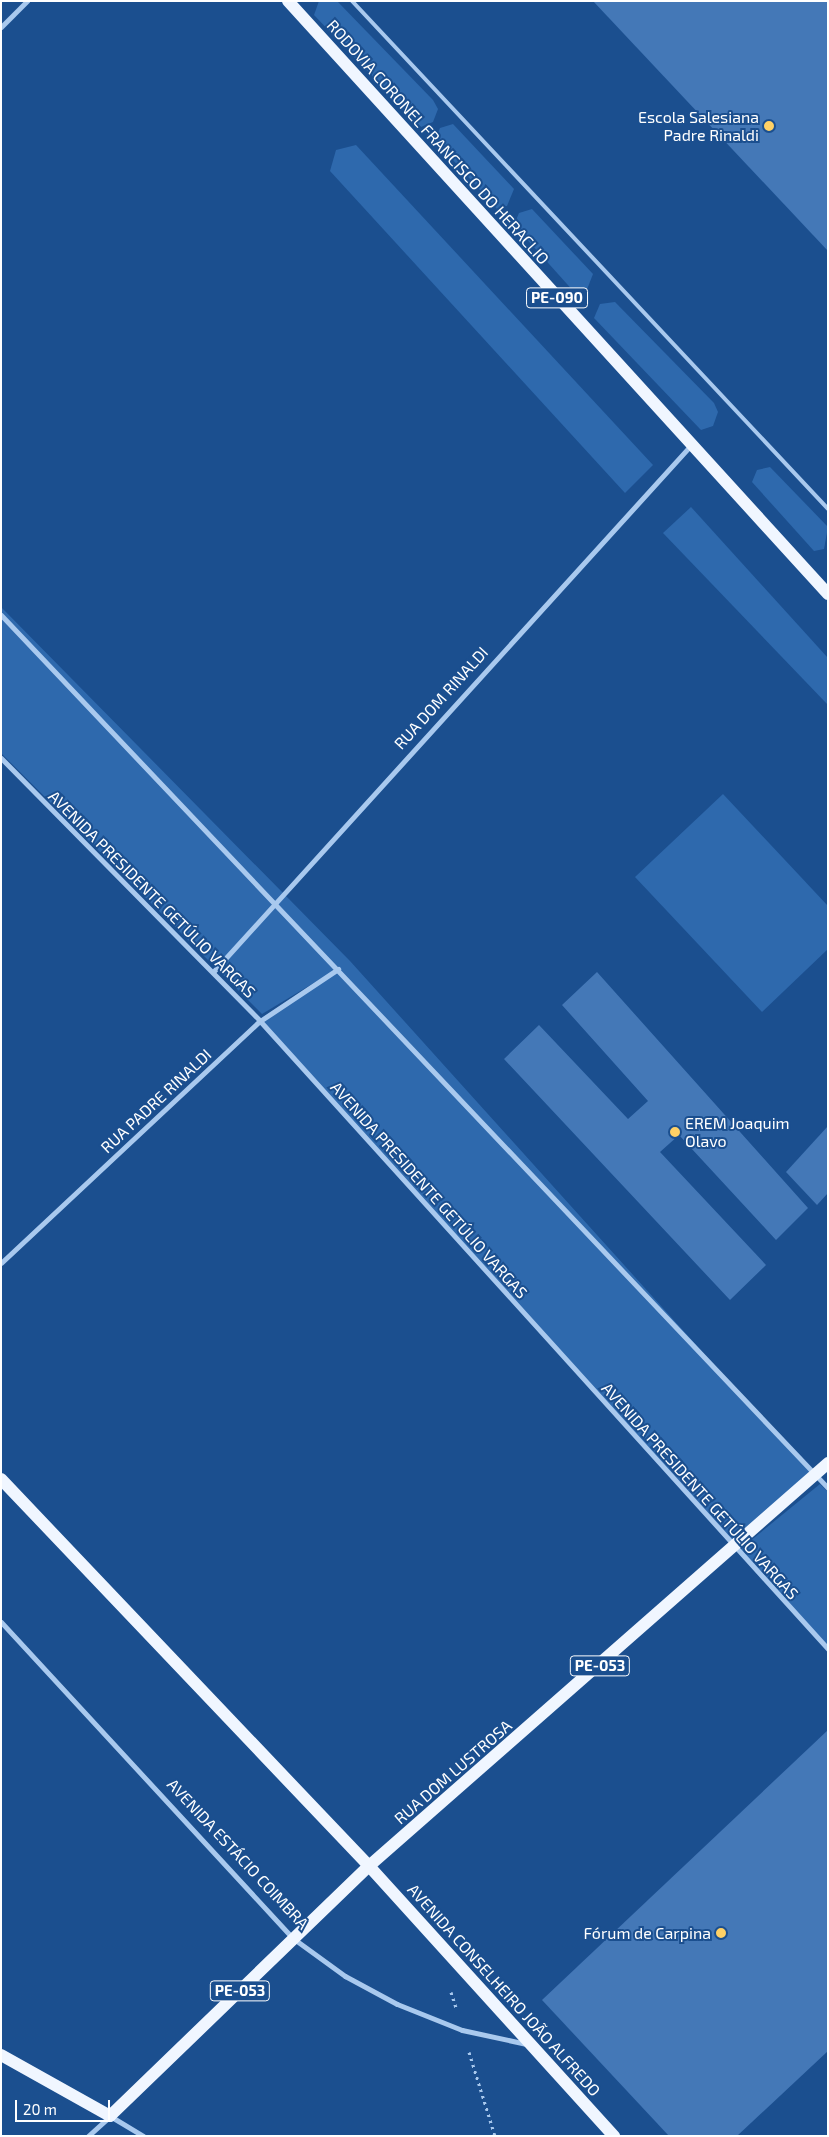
<!DOCTYPE html>
<meta charset="utf-8">
<style>
body{margin:0}
#map{position:relative;width:829px;height:2137px;overflow:hidden;background:#1b4f8f;font-family:"Exo 2",sans-serif}
div>[style]{position:absolute}
.green>*{inset:0;background:#2e69ad}
.building>*{inset:0;background:#4478b7}
.path>*{height:3px;margin-top:-1.5px;transform-origin:0;background:repeating-linear-gradient(90deg,#a9c9ee 0 2.5px,transparent 0 6.5px)}
.service>*{height:4px;margin:-2px;padding:0 2px;transform-origin:2px;border-radius:2px;background:#a9c9ee}
.minor>*{height:5px;margin:-2.5px;padding:0 2.5px;transform-origin:2.5px;border-radius:2.5px;background:#a9c9ee}
.primary>*{height:12px;margin:-6px;padding:0 6px;transform-origin:6px;border-radius:6px;background:#f0f6ff}
.dots>*{width:14px;height:14px;translate:-50% -50%;box-sizing:border-box;border:2px solid #1b4f8f;border-radius:50%}
span{translate:-50% -50%;white-space:nowrap;text-align:center;line-height:1.15;-webkit-text-stroke:4px #1b4f8f;paint-order:stroke}
.shield-label span{padding:1px 4px;background:#1b4f8f;border:1px solid;border-radius:4px;-webkit-text-stroke-width:0}
.shield-label{font-size:15px;color:#fff;font-weight:700}
.poi-label{font-size:16px;color:#fff}
.right{translate:-100% -50%;text-align:right}
.left{translate:0 -50%;text-align:left}
.street-label{font-size:16px;color:#fff}
.frame{position:absolute;inset:0;border:2px solid #fff;pointer-events:none}
.scale{position:absolute;left:15px;top:2100px;width:95px;height:22px;box-sizing:border-box;border:2px solid #fff;border-top:0;padding-left:6px;font-size:15px;line-height:18px;white-space:nowrap;color:#fff;-webkit-text-stroke:4px #1b4f8f;paint-order:stroke}
</style>
<div id="map">
<div class="green">
<i style="clip-path:polygon(319px 1px,337px 1px,433px 100px,438px 109px,433px 122px,421px 127px,314px 15px)"></i>
<i style="clip-path:polygon(453px 124px,514px 189px,507px 206px,497px 209px,435px 140px,440px 128px)"></i>
<i style="clip-path:polygon(356px 145px,653px 465px,625px 493px,330px 171px,336px 150px)"></i>
<i style="clip-path:polygon(532px 209px,593px 274px,586px 292px,576px 294px,514px 225px,519px 213px)"></i>
<i style="clip-path:polygon(615px 302px,714px 403px,718px 412px,713px 426px,701px 430px,594px 318px,600px 304px)"></i>
<i style="clip-path:polygon(770px 467px,828px 527px,824px 549px,814px 551px,752px 482px,757px 470px)"></i>
<i style="clip-path:polygon(691px 507px,828px 658px,828px 705px,663px 533px)"></i>
<i style="clip-path:polygon(1px 607px,350px 961px,817px 1479px,735px 1547px,260px 1019px,327px 975px,262px 1014px,1px 753px)"></i>
<i style="clip-path:polygon(723px 794px,828px 906px,828px 949px,762px 1012px,635px 877px)"></i>
<i style="clip-path:polygon(820px 1484px,828px 1492px,828px 1646px,739px 1550px)"></i>
</div>
<div class="building">
<i style="clip-path:polygon(593px 1px,828px 1px,828px 251px)"></i>
<i style="clip-path:polygon(597px 972px,808px 1208px,776px 1240px,679px 1135px,660px 1152px,766px 1265px,730px 1300px,504px 1059px,539px 1025px,628px 1119px,648px 1101px,562px 1005px)"></i>
<i style="clip-path:polygon(828px 1126px,828px 1193px,817px 1205px,786px 1172px)"></i>
<i style="clip-path:polygon(828px 1730px,828px 2051px,737px 2136px,669px 2136px,542px 2000px)"></i>
</div>
<div class="path">
<i style="left:451px;top:1992px;width:16px;rotate:72deg"></i>
<i style="left:469px;top:2052px;width:88px;rotate:72.8deg"></i>
</div>
<div class="service">
<i style="left:352px;top:1px;width:696px;rotate:46.86deg"></i>
</div>
<div class="minor">
<i style="left:1px;top:27px;width:37px;rotate:-45deg"></i>
<i style="left:1px;top:615px;width:1203px;rotate:46.55deg"></i>
<i style="left:1px;top:758px;width:369px;rotate:45.4deg"></i>
<i style="left:260px;top:1021px;width:847px;rotate:47.87deg"></i>
<i style="left:213px;top:972px;width:711px;rotate:-47.79deg"></i>
<i style="left:1px;top:1263px;width:354px;rotate:-43.1deg"></i>
<i style="left:260px;top:1021px;width:94px;rotate:-33.7deg"></i>
<i style="left:1px;top:1622px;width:432px;rotate:47.3deg"></i>
<i style="left:294px;top:1939px;width:63px;rotate:36deg"></i>
<i style="left:345px;top:1976px;width:59px;rotate:28.3deg"></i>
<i style="left:397px;top:2004px;width:70px;rotate:21.8deg"></i>
<i style="left:462px;top:2030px;width:66px;rotate:12.2deg"></i>
<i style="left:88px;top:2136px;width:30px;rotate:-42deg"></i>
<i style="left:110px;top:2116px;width:39px;rotate:31deg"></i>
</div>
<div class="primary">
<i style="left:288px;top:1px;width:802px;rotate:47.68deg"></i>
<i style="left:1px;top:1479px;width:534px;rotate:46.44deg"></i>
<i style="left:369px;top:1866px;width:365px;rotate:47.8deg"></i>
<i style="left:1px;top:2055px;width:125px;rotate:29.2deg"></i>
<i style="left:110px;top:2116px;width:360px;rotate:-44deg"></i>
<i style="left:369px;top:1866px;width:611px;rotate:-41.28deg"></i>
</div>
<div class="dots">
<i style="left:769px;top:126px;background:#ffd166"></i>
<i style="left:675px;top:1132px;background:#ffd166"></i>
<i style="left:721px;top:1933px;background:#ffd166"></i>
</div>
<div class="shield-label">
<span style="left:557px;top:298px">PE-090</span>
<span style="left:600px;top:1666px">PE-053</span>
<span style="left:240px;top:1991px">PE-053</span>
</div>
<div class="poi-label">
<span class="right" style="left:759px;top:126px">Escola Salesiana<br>Padre Rinaldi</span>
<span class="left" style="left:685px;top:1132px">EREM Joaquim<br>Olavo</span>
<span class="right" style="left:711px;top:1933px">Fórum de Carpina</span>
</div>
<div class="street-label">
<span style="left:438px;top:142px;rotate:48deg">RODOVIA CORONEL FRANCISCO DO HERACLIO</span>
<span style="left:441px;top:698px;rotate:-48deg">RUA DOM RINALDI</span>
<span style="left:152px;top:894px;rotate:45deg">AVENIDA PRESIDENTE GETÚLIO VARGAS</span>
<span style="left:156px;top:1101px;rotate:-43deg">RUA PADRE RINALDI</span>
<span style="left:429px;top:1190px;rotate:48deg">AVENIDA PRESIDENTE GETÚLIO VARGAS</span>
<span style="left:700px;top:1491px;rotate:48deg">AVENIDA PRESIDENTE GETÚLIO VARGAS</span>
<span style="left:453px;top:1772px;rotate:-41deg">RUA DOM LUSTROSA</span>
<span style="left:238px;top:1854px;rotate:47deg">AVENIDA ESTÁCIO COIMBRA</span>
<span style="left:504px;top:1990px;rotate:48deg">AVENIDA CONSELHEIRO JOÃO ALFREDO</span>
</div>
<div class="frame"></div>
<div class="scale">20 m</div>
</div>
